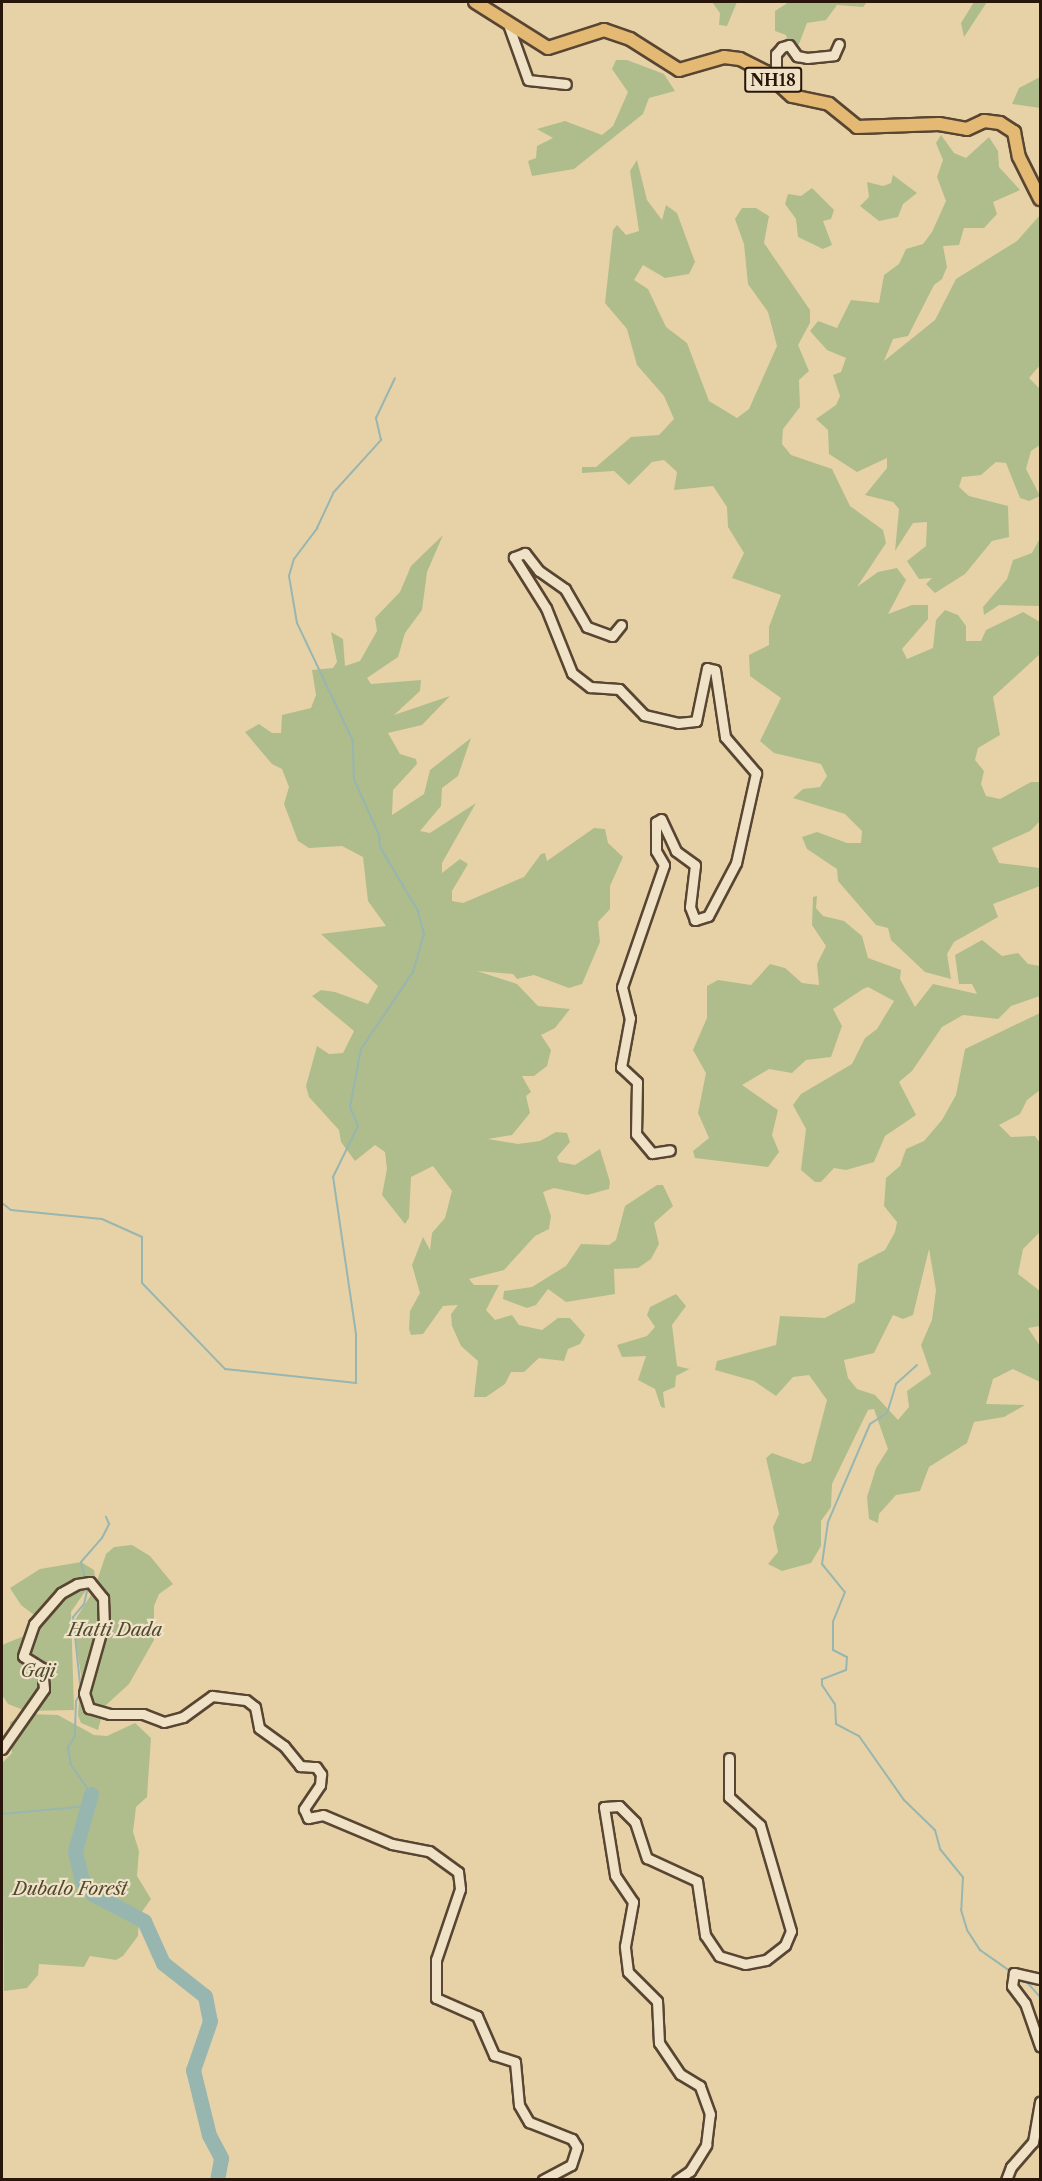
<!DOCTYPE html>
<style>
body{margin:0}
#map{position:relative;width:1042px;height:2181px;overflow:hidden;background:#e7d2a8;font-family:"Libre Caslon Text",serif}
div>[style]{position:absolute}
.green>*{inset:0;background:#afbd8c}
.stream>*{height:2px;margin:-1px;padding:0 1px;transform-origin:1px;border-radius:1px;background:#98b6b0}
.river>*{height:15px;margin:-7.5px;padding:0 7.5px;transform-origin:7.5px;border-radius:7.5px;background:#98b6b0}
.roads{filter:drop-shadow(2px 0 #584532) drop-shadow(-2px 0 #584532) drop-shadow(0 2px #584532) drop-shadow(0 -2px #584532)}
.minor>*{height:9px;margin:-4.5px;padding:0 4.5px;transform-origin:4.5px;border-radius:4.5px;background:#efe2c6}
.major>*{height:12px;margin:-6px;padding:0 6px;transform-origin:6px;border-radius:6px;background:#e4b974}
span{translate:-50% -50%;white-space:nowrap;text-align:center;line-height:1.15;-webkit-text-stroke:4.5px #efe2c6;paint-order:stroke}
.shield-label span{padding:2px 4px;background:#efe2c6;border:2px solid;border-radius:4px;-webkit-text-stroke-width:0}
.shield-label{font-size:16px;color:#29160b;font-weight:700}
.park-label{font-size:18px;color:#514832;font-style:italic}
.frame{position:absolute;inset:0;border:3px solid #29160b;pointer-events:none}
</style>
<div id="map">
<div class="green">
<i style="clip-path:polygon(712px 2px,737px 2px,727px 26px,719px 25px,720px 13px)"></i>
<i style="clip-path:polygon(789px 2px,867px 2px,863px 7px,837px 5px,826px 20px,807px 23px,799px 44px,790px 51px,786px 35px,775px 31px,775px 11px)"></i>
<i style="clip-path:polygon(974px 2px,987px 2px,964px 37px,961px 23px)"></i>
<i style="clip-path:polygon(616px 60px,627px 60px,664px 74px,675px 91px,649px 98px,643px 114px,574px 169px,532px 176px,528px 161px,536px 158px,537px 146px,553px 138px,537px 129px,565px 121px,602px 135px,613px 126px,628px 92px,612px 69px)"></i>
<i style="clip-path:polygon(1040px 77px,1040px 108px,1012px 104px,1019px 88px)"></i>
<i style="clip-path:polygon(941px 135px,954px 153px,966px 158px,989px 137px,998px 151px,999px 167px,1020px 190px,993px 202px,997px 214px,984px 228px,964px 228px,959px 245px,943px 246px,947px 267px,942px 279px,934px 285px,908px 336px,893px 339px,884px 361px,935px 320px,956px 279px,1017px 241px,1040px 215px,1040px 365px,1029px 378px,1040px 389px,1040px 445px,1031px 451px,1026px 469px,1040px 496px,1029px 501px,1020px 498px,1006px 463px,996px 462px,981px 475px,962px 477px,959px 487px,969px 496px,1008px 506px,1009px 537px,992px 541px,965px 574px,935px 593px,926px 584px,932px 578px,919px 579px,907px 561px,926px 546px,927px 522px,913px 523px,895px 551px,899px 509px,893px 502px,865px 495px,887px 468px,887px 458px,857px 472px,829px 454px,828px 430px,816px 419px,836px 405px,840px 396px,833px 375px,841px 372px,846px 358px,827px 350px,810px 331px,818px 321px,837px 328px,851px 300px,879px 303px,884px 275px,899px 264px,906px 249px,923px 244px,932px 232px,946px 201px,937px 177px,943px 160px,936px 143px)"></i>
<i style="clip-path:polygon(637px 160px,647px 200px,662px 220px,666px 205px,677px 213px,695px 262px,689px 274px,665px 278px,643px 265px,634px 280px,648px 289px,666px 327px,687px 343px,709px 401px,737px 418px,749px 409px,777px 346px,768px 312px,748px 284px,744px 244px,735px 219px,742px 208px,756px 208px,769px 216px,764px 243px,810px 310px,810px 323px,798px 345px,809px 371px,799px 380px,800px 407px,783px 429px,782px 444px,791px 455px,832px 469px,850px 506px,883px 530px,886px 543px,857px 587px,878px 572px,897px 568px,906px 580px,888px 614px,912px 605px,928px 605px,928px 619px,902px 649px,907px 659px,933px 648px,936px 620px,945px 610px,958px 615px,966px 626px,966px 641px,981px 641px,986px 630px,1023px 612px,1040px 622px,1040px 654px,993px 697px,1000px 735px,978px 748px,975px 760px,984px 771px,981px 784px,986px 796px,1000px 799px,1031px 782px,1040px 782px,1040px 821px,1030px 831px,992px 848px,999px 863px,1040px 868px,1040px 886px,993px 904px,998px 917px,954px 942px,947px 954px,951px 979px,925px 972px,891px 940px,888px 928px,876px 925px,838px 881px,837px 869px,807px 849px,802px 837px,817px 832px,847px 843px,861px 843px,862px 831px,845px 814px,793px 798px,803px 789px,820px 787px,827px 776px,821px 764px,774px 753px,760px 741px,781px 698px,750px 676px,749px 655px,769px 645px,769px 627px,781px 595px,732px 578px,744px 553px,728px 527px,727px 507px,713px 486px,674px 490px,677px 472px,664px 460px,652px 462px,629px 485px,614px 471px,582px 473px,582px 467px,596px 467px,631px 437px,659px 435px,674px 419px,664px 396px,637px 365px,627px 329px,605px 303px,613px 230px,617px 225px,626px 235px,639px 231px,630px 171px)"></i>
<i style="clip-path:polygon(893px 175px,917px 193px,903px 204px,898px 217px,879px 221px,860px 206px,869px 197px,867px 182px,883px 186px,891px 183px)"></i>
<i style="clip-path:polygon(812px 188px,834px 210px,831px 219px,823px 221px,832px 245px,823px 249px,798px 237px,796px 219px,785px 204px,788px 194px,801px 196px)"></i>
<i style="clip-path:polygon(443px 535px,427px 572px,422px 610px,405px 633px,398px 657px,367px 678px,371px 684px,421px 680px,420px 691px,394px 715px,450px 696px,422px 725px,388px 733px,400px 754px,416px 759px,417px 764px,393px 790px,392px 815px,424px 794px,430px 770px,471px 738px,458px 776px,442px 788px,441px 806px,420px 831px,430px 833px,476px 803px,442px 863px,442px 873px,460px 859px,468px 864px,452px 891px,452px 901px,463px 903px,524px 877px,541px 854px,545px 853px,547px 861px,594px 828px,605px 829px,608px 843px,623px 857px,610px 886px,610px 909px,598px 922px,600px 942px,582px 984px,569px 988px,534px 975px,517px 979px,513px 974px,477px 971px,517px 984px,538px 1006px,570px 1009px,555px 1028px,541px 1035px,551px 1050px,547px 1066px,534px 1076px,522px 1076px,531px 1092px,526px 1096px,530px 1113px,512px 1135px,488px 1139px,518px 1144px,540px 1141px,556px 1132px,567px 1133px,570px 1142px,557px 1157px,559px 1162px,575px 1165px,600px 1149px,610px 1182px,609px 1189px,587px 1195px,554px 1188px,543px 1192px,551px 1216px,549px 1229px,535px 1236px,504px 1270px,469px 1279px,474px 1285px,499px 1285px,486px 1310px,495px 1320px,512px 1315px,519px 1325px,542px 1330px,558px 1318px,570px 1318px,585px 1335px,580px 1344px,568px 1349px,564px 1361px,539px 1358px,524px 1372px,511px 1372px,505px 1384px,486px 1397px,474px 1397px,478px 1361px,461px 1346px,452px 1326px,451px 1314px,458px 1305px,443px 1306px,423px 1334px,411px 1335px,409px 1329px,410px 1311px,420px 1293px,412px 1265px,423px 1237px,430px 1250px,432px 1233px,445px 1218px,452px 1191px,433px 1166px,411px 1177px,409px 1218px,405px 1224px,382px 1195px,387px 1169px,385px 1152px,375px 1145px,355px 1161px,341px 1142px,339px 1130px,309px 1097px,306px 1086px,317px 1046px,329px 1054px,343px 1053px,354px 1031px,312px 996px,321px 990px,335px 992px,368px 1004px,378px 986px,321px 934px,386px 926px,368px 901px,363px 857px,342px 846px,309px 848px,298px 841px,284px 804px,289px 787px,282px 769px,272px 764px,245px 732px,259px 724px,272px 733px,281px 733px,282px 715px,311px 708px,316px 695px,312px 670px,333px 668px,337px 662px,331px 632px,343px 639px,345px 666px,360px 661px,377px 631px,375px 618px,400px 592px,411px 566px)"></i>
<i style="clip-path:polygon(1040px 538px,1040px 606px,999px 605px,984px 615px,983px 607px,1007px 579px,1013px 560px,1032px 553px)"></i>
<i style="clip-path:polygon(817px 896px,816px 908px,823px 916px,844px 921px,862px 936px,868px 958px,901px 970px,900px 979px,915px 1007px,933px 984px,977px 994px,972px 984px,959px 984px,955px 955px,982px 940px,1002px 956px,1018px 953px,1028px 964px,1040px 966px,1040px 996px,1011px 1006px,998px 1019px,963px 1015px,942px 1027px,912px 1071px,899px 1082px,916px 1115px,885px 1136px,874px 1162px,846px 1170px,834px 1168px,821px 1182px,815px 1182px,801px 1170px,806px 1129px,793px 1105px,801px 1094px,852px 1064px,865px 1038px,877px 1029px,894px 1001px,868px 987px,863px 989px,833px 1009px,842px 1026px,831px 1057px,806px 1060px,792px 1073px,769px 1069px,742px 1085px,778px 1110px,772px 1135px,779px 1152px,768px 1167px,695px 1158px,693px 1151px,709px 1138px,698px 1113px,706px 1073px,693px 1050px,707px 1018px,707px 986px,718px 980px,751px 985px,770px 964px,785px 968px,802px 983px,819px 985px,817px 964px,826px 946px,812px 925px,813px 897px)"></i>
<i style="clip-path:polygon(evenodd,1040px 1013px,1040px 1090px,1027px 1100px,1020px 1114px,999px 1125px,1011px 1137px,1035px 1136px,1040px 1143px,1040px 1232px,1023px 1249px,1018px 1274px,1040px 1291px,1040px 1326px,1028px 1328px,1040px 1346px,1040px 1382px,1013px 1369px,993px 1379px,986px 1404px,1025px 1405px,1004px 1417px,974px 1422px,967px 1443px,929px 1467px,920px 1491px,896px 1495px,879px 1514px,878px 1523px,869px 1519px,867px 1497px,876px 1468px,888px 1449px,874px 1409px,868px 1410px,832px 1484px,831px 1507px,821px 1521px,821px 1546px,811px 1563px,782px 1571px,768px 1564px,778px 1552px,773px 1527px,779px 1514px,766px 1458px,772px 1453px,803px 1464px,811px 1461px,827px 1400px,809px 1375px,793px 1377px,776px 1396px,754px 1381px,715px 1370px,717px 1361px,776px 1345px,780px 1316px,825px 1318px,855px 1302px,858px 1264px,885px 1250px,895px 1232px,897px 1222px,884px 1206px,886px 1178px,900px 1166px,906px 1149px,924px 1141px,942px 1120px,956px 1095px,965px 1049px,1040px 1013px,929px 1249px,936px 1290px,932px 1320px,921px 1345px,931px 1374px,907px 1391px,909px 1407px,898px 1420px,875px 1395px,857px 1389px,848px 1378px,844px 1360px,874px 1353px,893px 1315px,903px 1319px,913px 1315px,929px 1249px)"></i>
<i style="clip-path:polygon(657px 1185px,663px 1185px,673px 1206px,654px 1223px,659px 1244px,651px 1259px,638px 1268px,614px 1269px,615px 1294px,566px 1302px,548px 1289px,536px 1305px,527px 1308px,503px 1299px,504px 1291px,532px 1287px,566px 1266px,581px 1244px,609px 1245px,616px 1240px,625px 1206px)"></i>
<i style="clip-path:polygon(676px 1294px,686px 1306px,672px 1325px,677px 1366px,689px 1369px,701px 1363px,676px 1376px,675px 1387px,663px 1392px,665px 1408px,661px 1407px,655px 1389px,638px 1380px,646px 1356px,622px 1357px,617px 1345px,647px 1336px,655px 1327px,647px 1315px,650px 1307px)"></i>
<i style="clip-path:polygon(132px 1545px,150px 1556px,173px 1584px,159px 1594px,154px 1606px,154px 1640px,129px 1684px,104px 1707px,98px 1730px,81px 1723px,78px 1715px,81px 1675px,73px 1623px,94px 1590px,106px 1554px,114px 1547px)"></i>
<i style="clip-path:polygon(81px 1562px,94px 1570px,95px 1577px,71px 1612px,74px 1710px,26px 1711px,8px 1704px,2px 1695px,2px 1645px,29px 1634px,38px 1618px,21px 1605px,10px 1588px,40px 1569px)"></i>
<i style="clip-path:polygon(29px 1714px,58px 1715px,94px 1735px,107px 1736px,135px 1723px,151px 1738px,147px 1797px,136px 1807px,133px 1832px,139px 1851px,137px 1876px,151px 1899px,139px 1916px,138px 1936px,123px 1956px,116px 1960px,90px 1956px,84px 1967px,39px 1964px,38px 1975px,27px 1988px,4px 1991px,2px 1763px,12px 1753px,10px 1722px)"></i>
</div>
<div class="stream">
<i style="left:2px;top:1203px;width:11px;rotate:38deg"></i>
<i style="left:11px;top:1210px;width:91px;rotate:5.6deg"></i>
<i style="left:102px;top:1219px;width:44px;rotate:24.2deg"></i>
<i style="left:142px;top:1237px;width:46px;rotate:90deg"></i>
<i style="left:142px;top:1283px;width:120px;rotate:46deg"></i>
<i style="left:225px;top:1369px;width:132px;rotate:6.1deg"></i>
<i style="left:356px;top:1383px;width:49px;rotate:-90deg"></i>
<i style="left:356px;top:1334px;width:159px;rotate:-98.3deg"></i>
<i style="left:333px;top:1177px;width:57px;rotate:-63.9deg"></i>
<i style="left:358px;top:1126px;width:21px;rotate:-113deg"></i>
<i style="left:350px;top:1107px;width:59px;rotate:-79.3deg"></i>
<i style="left:361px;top:1049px;width:93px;rotate:-56deg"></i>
<i style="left:413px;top:972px;width:40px;rotate:-74deg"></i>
<i style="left:424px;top:934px;width:24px;rotate:-105deg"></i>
<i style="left:418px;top:911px;width:74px;rotate:-120.7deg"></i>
<i style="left:380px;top:847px;width:12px;rotate:-95deg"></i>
<i style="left:379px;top:835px;width:61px;rotate:-114.1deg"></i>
<i style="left:354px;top:779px;width:38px;rotate:-92deg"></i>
<i style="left:353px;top:741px;width:131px;rotate:-115.4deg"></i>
<i style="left:297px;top:623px;width:48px;rotate:-99.7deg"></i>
<i style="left:289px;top:576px;width:18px;rotate:-74deg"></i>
<i style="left:294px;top:559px;width:39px;rotate:-53deg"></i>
<i style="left:317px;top:528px;width:38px;rotate:-65deg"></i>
<i style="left:333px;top:493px;width:72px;rotate:-47.8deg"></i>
<i style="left:381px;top:440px;width:23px;rotate:-103deg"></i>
<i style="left:376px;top:418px;width:44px;rotate:-64.6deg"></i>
<i style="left:917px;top:1365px;width:28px;rotate:138deg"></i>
<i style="left:896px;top:1384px;width:30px;rotate:107deg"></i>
<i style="left:887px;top:1413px;width:20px;rotate:147deg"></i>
<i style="left:870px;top:1424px;width:107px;rotate:113.2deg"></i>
<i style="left:828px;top:1522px;width:42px;rotate:98.1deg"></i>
<i style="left:822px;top:1564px;width:36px;rotate:51deg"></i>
<i style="left:845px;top:1592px;width:32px;rotate:112deg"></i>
<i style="left:833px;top:1622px;width:28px;rotate:90deg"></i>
<i style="left:833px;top:1650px;width:16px;rotate:27deg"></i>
<i style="left:847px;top:1657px;width:13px;rotate:94deg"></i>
<i style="left:846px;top:1670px;width:26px;rotate:159deg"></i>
<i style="left:822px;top:1679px;width:6px;rotate:90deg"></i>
<i style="left:822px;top:1685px;width:23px;rotate:56deg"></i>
<i style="left:835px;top:1704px;width:20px;rotate:87deg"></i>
<i style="left:836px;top:1724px;width:26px;rotate:28deg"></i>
<i style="left:859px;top:1736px;width:78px;rotate:54.9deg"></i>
<i style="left:904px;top:1800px;width:43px;rotate:44.1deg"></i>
<i style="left:935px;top:1830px;width:20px;rotate:75deg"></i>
<i style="left:940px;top:1849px;width:36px;rotate:51deg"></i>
<i style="left:963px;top:1877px;width:33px;rotate:93deg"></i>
<i style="left:961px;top:1910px;width:21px;rotate:73deg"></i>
<i style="left:967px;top:1930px;width:24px;rotate:57deg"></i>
<i style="left:980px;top:1950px;width:39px;rotate:35deg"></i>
<i style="left:85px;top:1579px;width:17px;rotate:-103deg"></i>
<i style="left:81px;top:1562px;width:32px;rotate:-49deg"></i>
<i style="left:102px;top:1538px;width:16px;rotate:-63deg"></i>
<i style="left:109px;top:1524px;width:8px;rotate:-113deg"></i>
<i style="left:88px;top:1587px;width:17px;rotate:103deg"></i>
<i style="left:84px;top:1604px;width:17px;rotate:130deg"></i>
<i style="left:73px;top:1617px;width:76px;rotate:84deg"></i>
<i style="left:81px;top:1693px;width:9px;rotate:122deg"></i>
<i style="left:76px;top:1701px;width:35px;rotate:92deg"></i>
<i style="left:75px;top:1736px;width:13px;rotate:122deg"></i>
<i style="left:68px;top:1747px;width:18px;rotate:81deg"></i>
<i style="left:71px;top:1765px;width:35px;rotate:55deg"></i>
<i style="left:2px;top:1814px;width:87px;rotate:-5.3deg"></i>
<i style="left:1024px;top:1979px;width:24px;rotate:48deg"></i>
</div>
<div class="river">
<i style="left:91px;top:1794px;width:59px;rotate:105.7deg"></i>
<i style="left:75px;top:1851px;width:31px;rotate:77deg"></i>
<i style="left:82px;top:1881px;width:17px;rotate:50deg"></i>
<i style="left:93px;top:1894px;width:58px;rotate:27.9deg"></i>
<i style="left:144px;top:1921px;width:46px;rotate:65.7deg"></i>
<i style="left:163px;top:1963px;width:53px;rotate:38.2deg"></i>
<i style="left:205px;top:1996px;width:25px;rotate:79deg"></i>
<i style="left:210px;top:2021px;width:52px;rotate:109.1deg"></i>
<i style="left:193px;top:2070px;width:67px;rotate:76.2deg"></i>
<i style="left:209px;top:2135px;width:26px;rotate:62deg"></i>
<i style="left:221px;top:2158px;width:22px;rotate:100deg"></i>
</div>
<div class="roads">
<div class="minor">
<i style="left:508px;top:24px;width:59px;rotate:70.3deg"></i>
<i style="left:528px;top:80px;width:38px;rotate:6deg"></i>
<i style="left:776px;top:82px;width:28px;rotate:-90deg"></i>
<i style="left:776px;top:54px;width:9px;rotate:-49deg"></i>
<i style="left:782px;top:47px;width:7px;rotate:-16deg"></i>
<i style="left:789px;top:45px;width:14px;rotate:54deg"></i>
<i style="left:797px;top:56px;width:10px;rotate:11deg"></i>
<i style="left:807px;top:58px;width:27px;rotate:-6deg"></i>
<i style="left:834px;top:55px;width:12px;rotate:-66deg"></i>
<i style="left:621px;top:625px;width:14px;rotate:129deg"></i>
<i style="left:612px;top:636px;width:27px;rotate:-160deg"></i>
<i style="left:587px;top:627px;width:44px;rotate:-120.1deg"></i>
<i style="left:565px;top:589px;width:32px;rotate:-145deg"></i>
<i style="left:539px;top:571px;width:23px;rotate:-128deg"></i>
<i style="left:525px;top:553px;width:12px;rotate:160deg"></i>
<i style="left:514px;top:557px;width:60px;rotate:57.9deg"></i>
<i style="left:546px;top:608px;width:70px;rotate:68.2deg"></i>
<i style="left:572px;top:673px;width:23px;rotate:38deg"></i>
<i style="left:590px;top:687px;width:29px;rotate:4deg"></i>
<i style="left:619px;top:689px;width:36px;rotate:46deg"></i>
<i style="left:644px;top:715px;width:35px;rotate:13deg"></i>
<i style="left:678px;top:723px;width:18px;rotate:-6deg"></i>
<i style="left:696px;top:721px;width:54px;rotate:-78.3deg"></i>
<i style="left:707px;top:668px;width:8px;rotate:14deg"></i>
<i style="left:715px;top:670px;width:68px;rotate:81.5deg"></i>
<i style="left:725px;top:737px;width:48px;rotate:49.3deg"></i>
<i style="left:756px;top:773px;width:92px;rotate:102.5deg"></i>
<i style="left:736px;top:863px;width:60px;rotate:117.8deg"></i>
<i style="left:708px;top:916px;width:14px;rotate:163deg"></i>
<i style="left:695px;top:920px;width:14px;rotate:-111deg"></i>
<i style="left:690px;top:907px;width:42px;rotate:-83.2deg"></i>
<i style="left:695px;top:865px;width:24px;rotate:-144deg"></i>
<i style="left:676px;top:851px;width:35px;rotate:-115deg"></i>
<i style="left:661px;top:819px;width:6px;rotate:149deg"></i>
<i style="left:656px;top:822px;width:29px;rotate:90deg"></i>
<i style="left:656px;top:851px;width:16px;rotate:60deg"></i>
<i style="left:664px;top:865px;width:129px;rotate:109deg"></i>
<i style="left:622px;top:987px;width:32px;rotate:76deg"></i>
<i style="left:630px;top:1018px;width:50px;rotate:100.4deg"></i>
<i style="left:621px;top:1067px;width:22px;rotate:43deg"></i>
<i style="left:637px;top:1082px;width:52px;rotate:91.1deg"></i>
<i style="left:636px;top:1134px;width:25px;rotate:50deg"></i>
<i style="left:652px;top:1153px;width:18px;rotate:-9deg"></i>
<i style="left:2px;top:1749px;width:73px;rotate:-55deg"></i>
<i style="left:44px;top:1689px;width:21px;rotate:-95deg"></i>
<i style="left:42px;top:1668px;width:22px;rotate:-148deg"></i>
<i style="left:23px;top:1656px;width:34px;rotate:-71deg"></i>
<i style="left:34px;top:1624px;width:41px;rotate:-48.9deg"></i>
<i style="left:61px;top:1593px;width:18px;rotate:-29deg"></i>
<i style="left:77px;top:1584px;width:13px;rotate:-9deg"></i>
<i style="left:90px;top:1582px;width:21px;rotate:51deg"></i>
<i style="left:103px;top:1598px;width:24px;rotate:88deg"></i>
<i style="left:104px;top:1622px;width:74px;rotate:105.7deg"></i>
<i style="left:84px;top:1693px;width:16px;rotate:72deg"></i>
<i style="left:89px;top:1708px;width:22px;rotate:16deg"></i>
<i style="left:110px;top:1714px;width:33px"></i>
<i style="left:143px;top:1714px;width:22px;rotate:21deg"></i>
<i style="left:164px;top:1722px;width:20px;rotate:-15deg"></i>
<i style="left:183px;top:1717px;width:36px;rotate:-36deg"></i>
<i style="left:212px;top:1696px;width:34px;rotate:7deg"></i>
<i style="left:246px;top:1700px;width:11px;rotate:38deg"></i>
<i style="left:255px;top:1707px;width:21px;rotate:79deg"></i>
<i style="left:259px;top:1728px;width:31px;rotate:36deg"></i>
<i style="left:284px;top:1746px;width:26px;rotate:51deg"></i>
<i style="left:300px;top:1766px;width:16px;rotate:4deg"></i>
<i style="left:316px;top:1767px;width:9px;rotate:54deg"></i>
<i style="left:321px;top:1774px;width:11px;rotate:95deg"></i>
<i style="left:320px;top:1785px;width:29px;rotate:124deg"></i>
<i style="left:304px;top:1809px;width:10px;rotate:66deg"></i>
<i style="left:308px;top:1818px;width:15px;rotate:-11deg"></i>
<i style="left:323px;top:1815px;width:75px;rotate:22.8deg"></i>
<i style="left:392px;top:1844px;width:38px;rotate:11deg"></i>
<i style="left:429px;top:1851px;width:36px;rotate:36deg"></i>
<i style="left:458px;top:1872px;width:17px;rotate:83deg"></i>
<i style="left:460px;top:1889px;width:75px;rotate:108.7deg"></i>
<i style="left:436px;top:1960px;width:38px;rotate:90deg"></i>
<i style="left:436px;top:1998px;width:45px;rotate:23.7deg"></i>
<i style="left:477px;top:2016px;width:43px;rotate:66.4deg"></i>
<i style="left:494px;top:2055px;width:22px;rotate:18deg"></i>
<i style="left:515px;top:2062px;width:43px;rotate:84.7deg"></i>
<i style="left:519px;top:2105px;width:20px;rotate:60deg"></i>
<i style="left:529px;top:2122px;width:46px;rotate:21.6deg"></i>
<i style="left:572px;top:2139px;width:9px;rotate:58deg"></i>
<i style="left:577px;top:2147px;width:19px;rotate:108deg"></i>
<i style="left:571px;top:2165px;width:32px;rotate:152deg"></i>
<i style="left:1040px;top:1979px;width:27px;rotate:-167deg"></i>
<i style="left:1014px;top:1973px;width:13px;rotate:99deg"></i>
<i style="left:1012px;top:1986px;width:21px;rotate:53deg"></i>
<i style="left:1025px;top:2003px;width:46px;rotate:70.8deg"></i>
<i style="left:677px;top:2180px;width:16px;rotate:-35deg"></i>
<i style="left:690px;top:2171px;width:31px;rotate:-58deg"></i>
<i style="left:706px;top:2145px;width:31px;rotate:-83deg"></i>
<i style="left:710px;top:2114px;width:30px;rotate:-110deg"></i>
<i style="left:700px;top:2086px;width:23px;rotate:-149deg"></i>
<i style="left:680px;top:2074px;width:37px;rotate:-124deg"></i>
<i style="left:659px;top:2043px;width:42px;rotate:-92.7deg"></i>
<i style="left:657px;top:2001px;width:41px;rotate:-135deg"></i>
<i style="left:628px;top:1972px;width:26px;rotate:-97deg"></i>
<i style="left:625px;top:1946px;width:45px;rotate:-79.7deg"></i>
<i style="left:633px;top:1902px;width:32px;rotate:-124deg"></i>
<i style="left:615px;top:1875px;width:69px;rotate:-99.2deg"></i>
<i style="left:604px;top:1807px;width:15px;rotate:-4deg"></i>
<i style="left:619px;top:1806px;width:23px;rotate:45deg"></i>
<i style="left:635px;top:1822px;width:38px;rotate:72deg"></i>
<i style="left:647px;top:1858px;width:55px;rotate:24.7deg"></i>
<i style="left:697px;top:1881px;width:55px;rotate:81.6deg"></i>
<i style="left:705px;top:1935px;width:25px;rotate:56deg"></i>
<i style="left:719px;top:1956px;width:27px;rotate:17deg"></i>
<i style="left:745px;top:1964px;width:21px;rotate:-11deg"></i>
<i style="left:766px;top:1960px;width:24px;rotate:-38deg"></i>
<i style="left:785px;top:1945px;width:15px;rotate:-67deg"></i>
<i style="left:791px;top:1931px;width:110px;rotate:-106.3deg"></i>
<i style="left:760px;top:1825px;width:42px;rotate:-137.9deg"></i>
<i style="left:729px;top:1797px;width:39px;rotate:-90deg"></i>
<i style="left:1006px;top:2180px;width:14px;rotate:-69deg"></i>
<i style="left:1011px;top:2167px;width:33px;rotate:-49deg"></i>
<i style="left:1033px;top:2142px;width:41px;rotate:-80.1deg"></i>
</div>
<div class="major">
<i style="left:475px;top:2px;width:86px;rotate:32.2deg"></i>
<i style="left:548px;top:48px;width:59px;rotate:-17.8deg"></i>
<i style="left:604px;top:30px;width:28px;rotate:19deg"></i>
<i style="left:630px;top:39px;width:58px;rotate:32.3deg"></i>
<i style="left:679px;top:70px;width:47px;rotate:-16.1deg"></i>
<i style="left:724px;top:57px;width:16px;rotate:7deg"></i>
<i style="left:740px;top:59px;width:29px;rotate:27deg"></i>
<i style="left:766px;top:72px;width:35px;rotate:43deg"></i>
<i style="left:792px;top:96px;width:38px;rotate:12deg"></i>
<i style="left:829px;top:104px;width:36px;rotate:39deg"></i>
<i style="left:857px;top:127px;width:82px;rotate:-2.1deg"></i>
<i style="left:939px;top:124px;width:28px;rotate:10deg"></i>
<i style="left:967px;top:129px;width:19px;rotate:-25deg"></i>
<i style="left:984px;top:121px;width:16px;rotate:7deg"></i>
<i style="left:1000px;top:123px;width:17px;rotate:33deg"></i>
<i style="left:1014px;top:132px;width:25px;rotate:79deg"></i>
<i style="left:1019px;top:157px;width:47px;rotate:63.4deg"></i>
</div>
</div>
<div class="shield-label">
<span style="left:773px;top:80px">NH18</span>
</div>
<div class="park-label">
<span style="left:115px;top:1630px">Hatti Dada</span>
<span style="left:38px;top:1671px">Gaji</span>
<span style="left:70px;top:1889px">Dubalo Forest</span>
</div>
<div class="frame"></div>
</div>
